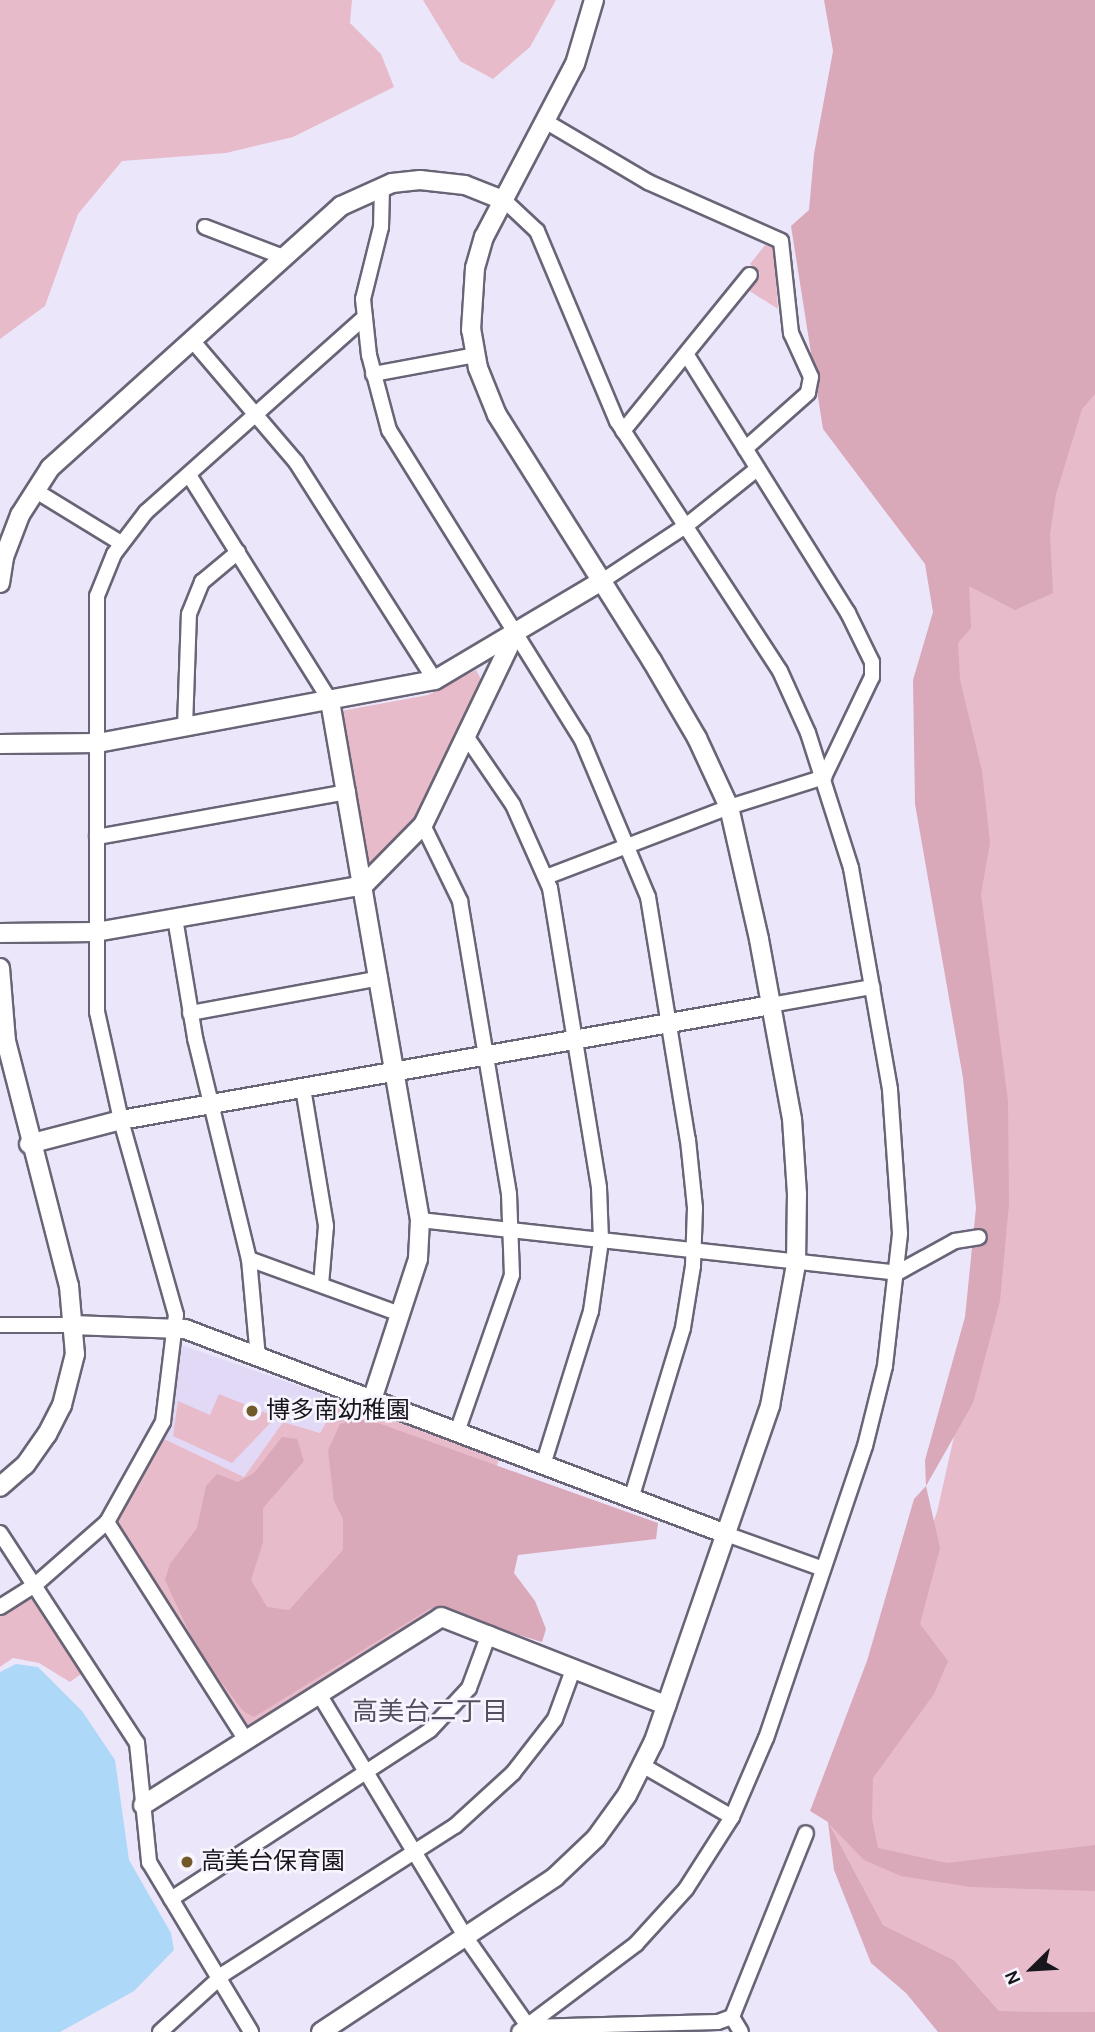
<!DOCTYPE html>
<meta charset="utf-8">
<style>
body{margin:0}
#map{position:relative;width:1095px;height:2032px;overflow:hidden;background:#ece6fb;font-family:Karla,"Noto Sans JP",sans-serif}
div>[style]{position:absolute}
.built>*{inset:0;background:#e1d9f5}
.green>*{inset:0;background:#e7bbca}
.forest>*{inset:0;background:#d9a8b9}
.water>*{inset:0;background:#add8f7}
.roads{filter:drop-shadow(2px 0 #696476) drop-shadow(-2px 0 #696476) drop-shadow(0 2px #696476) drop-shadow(0 -2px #696476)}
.minor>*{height:14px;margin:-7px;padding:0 7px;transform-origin:7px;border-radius:7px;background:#fff}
.tertiary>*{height:18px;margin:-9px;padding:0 9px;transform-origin:9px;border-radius:9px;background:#fff}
.dots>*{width:19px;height:19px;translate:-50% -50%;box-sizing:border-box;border:4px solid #f8f5fe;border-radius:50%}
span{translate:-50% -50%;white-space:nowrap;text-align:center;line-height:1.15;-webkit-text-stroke:5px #f8f5fe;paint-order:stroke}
.poi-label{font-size:24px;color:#18161d}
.left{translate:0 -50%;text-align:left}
.neighbourhood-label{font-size:26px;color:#534f60}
.north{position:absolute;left:997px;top:1934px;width:70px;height:70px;-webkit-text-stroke:5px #f8f5fe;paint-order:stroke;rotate:246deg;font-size:19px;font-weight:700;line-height:28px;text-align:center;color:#18161d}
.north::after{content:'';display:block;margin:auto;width:24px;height:32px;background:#18161d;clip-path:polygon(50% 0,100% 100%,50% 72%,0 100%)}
</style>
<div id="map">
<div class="built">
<i style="clip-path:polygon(184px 1346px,339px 1400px,320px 1433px,283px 1422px,244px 1477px,162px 1438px,170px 1425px,177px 1349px)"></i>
</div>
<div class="green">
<i style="clip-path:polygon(0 0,352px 0,350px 23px,381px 54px,394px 87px,293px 137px,226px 153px,122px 161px,78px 214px,45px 306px,0 339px)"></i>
<i style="clip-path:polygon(423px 0,556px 0,530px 47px,493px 79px,460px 61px)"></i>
<i style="clip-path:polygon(765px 245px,774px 248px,778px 309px,748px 290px,760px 273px,750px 264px)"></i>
<i style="clip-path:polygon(1095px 371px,1095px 2012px,999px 2011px,954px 1960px,883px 1925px,828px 1821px,937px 1512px,999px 1237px,937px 629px)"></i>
<i style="clip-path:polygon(476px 670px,482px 681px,411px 827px,374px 864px,368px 862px,341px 711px,428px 695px)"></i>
<i style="clip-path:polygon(219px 1394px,276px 1417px,232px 1463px,173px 1436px,178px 1401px,210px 1415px)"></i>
<i style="clip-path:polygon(339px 1400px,499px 1460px,443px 1607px,247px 1729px,116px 1521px,162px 1438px,244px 1477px,283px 1422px,320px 1433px)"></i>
<i style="clip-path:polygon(30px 1596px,81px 1674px,70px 1682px,39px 1663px,13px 1658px,0 1667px,0 1616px)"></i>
</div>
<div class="forest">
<i style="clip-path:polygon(824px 0,1095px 0,1095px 394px,1082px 409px,1056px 494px,1050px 534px,1053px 593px,1015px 610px,969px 586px,971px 628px,958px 643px,960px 680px,982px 771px,990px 843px,981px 894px,1008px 1101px,1009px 1204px,1000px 1301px,973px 1403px,926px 1486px,940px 1548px,920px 1624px,948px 1661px,934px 1694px,873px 1778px,872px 1819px,878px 1848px,947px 1863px,1095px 1845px,1095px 1891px,970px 1887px,901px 1876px,864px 1860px,830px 1825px,883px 1925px,954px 1960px,999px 2011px,1095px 2012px,1095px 2032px,938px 2032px,906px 1993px,871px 1963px,834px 1870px,828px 1822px,810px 1811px,867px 1661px,914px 1499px,926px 1486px,925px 1460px,965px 1317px,976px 1208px,963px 1078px,915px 804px,913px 680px,933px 612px,925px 564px,823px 429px,791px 226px,809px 210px,814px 154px,833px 51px)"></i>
<i style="clip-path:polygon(364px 1418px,658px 1523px,656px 1539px,518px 1555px,514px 1573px,535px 1601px,546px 1629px,542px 1642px,431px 1608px,254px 1717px,243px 1711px,197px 1649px,165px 1580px,170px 1564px,197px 1528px,206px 1486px,217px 1474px,238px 1482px,254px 1473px,282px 1437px,297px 1439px,304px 1461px,263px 1508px,263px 1542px,251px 1580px,267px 1607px,289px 1610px,343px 1550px,343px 1519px,334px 1501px,328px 1450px,340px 1424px)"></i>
</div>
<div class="water">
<i style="clip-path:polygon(16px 1664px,38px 1667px,82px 1711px,115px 1760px,129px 1860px,171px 1933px,174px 1950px,134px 1991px,60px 2032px,0 2032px,0 1672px)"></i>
</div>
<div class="roads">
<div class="minor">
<i style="left:545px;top:121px;width:120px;rotate:30.6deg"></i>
<i style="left:648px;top:182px;width:145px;rotate:23.9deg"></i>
<i style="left:781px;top:241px;width:93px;rotate:83.8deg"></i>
<i style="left:791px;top:333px;width:48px;rotate:65.6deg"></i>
<i style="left:811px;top:377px;width:16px;rotate:101deg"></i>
<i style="left:808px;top:393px;width:84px;rotate:138.4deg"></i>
<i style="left:382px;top:187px;width:40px;rotate:91.4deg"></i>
<i style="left:381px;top:227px;width:74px;rotate:104deg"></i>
<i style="left:363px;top:299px;width:56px;rotate:83.9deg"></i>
<i style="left:369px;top:355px;width:78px;rotate:75.1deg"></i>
<i style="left:389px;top:430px;width:365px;rotate:58.1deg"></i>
<i style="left:582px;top:740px;width:170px;rotate:67.2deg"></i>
<i style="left:648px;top:897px;width:246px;rotate:80.7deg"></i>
<i style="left:688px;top:1140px;width:68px;rotate:84.1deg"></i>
<i style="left:695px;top:1208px;width:58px;rotate:92deg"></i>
<i style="left:693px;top:1266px;width:63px;rotate:99.2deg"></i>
<i style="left:683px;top:1328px;width:179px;rotate:106.9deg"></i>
<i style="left:505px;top:201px;width:44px;rotate:43.2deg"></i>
<i style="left:537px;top:231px;width:206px;rotate:67.2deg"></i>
<i style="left:617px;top:421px;width:298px;rotate:56.9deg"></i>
<i style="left:780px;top:671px;width:68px;rotate:65.7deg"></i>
<i style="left:808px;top:733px;width:142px;rotate:72.3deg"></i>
<i style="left:851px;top:868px;width:225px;rotate:80deg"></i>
<i style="left:890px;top:1090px;width:144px;rotate:86deg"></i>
<i style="left:900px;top:1234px;width:133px;rotate:96.5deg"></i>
<i style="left:885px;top:1366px;width:82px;rotate:104deg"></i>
<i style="left:865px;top:1446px;width:308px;rotate:108.7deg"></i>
<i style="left:766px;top:1738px;width:86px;rotate:113.3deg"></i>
<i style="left:732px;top:1817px;width:85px;rotate:122.6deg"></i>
<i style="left:686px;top:1889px;width:74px;rotate:132.3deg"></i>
<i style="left:636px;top:1944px;width:146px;rotate:143.1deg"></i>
<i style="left:205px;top:227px;width:84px;rotate:21deg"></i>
<i style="left:191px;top:339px;width:162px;rotate:49.5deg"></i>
<i style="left:296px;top:462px;width:259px;rotate:57.5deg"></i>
<i style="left:373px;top:374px;width:105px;rotate:-10.5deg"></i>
<i style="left:623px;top:431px;width:201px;rotate:-50.9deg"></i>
<i style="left:189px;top:475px;width:266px;rotate:58deg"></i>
<i style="left:36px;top:491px;width:100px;rotate:31.5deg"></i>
<i style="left:602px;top:581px;width:102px;rotate:-33.4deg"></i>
<i style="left:687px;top:525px;width:90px;rotate:-38.7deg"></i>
<i style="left:185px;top:727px;width:113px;rotate:-88deg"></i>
<i style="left:189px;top:614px;width:35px;rotate:-68deg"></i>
<i style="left:202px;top:582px;width:47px;rotate:-39.8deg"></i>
<i style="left:466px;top:736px;width:83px;rotate:55.7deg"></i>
<i style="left:513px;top:805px;width:91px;rotate:66deg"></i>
<i style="left:550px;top:888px;width:304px;rotate:80.7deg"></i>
<i style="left:599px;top:1188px;width:53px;rotate:87.8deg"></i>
<i style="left:601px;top:1241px;width:71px;rotate:98.1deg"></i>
<i style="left:591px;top:1311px;width:161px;rotate:107.3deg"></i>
<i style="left:423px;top:825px;width:85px;rotate:64deg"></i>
<i style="left:460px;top:901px;width:297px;rotate:80.5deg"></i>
<i style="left:509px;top:1194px;width:81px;rotate:87.9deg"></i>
<i style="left:512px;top:1275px;width:166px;rotate:109.3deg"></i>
<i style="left:97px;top:837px;width:255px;rotate:-10.2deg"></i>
<i style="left:546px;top:877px;width:196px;rotate:-20.9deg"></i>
<i style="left:729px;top:807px;width:100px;rotate:-17.5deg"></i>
<i style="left:824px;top:777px;width:111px;rotate:-64.4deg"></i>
<i style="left:872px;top:677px;width:15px;rotate:-90deg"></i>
<i style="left:872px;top:662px;width:55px;rotate:-116.1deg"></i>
<i style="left:848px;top:613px;width:304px;rotate:-122deg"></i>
<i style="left:175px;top:918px;width:122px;rotate:80.5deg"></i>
<i style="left:195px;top:1038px;width:228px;rotate:76.3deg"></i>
<i style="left:249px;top:1259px;width:98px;rotate:84.8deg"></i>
<i style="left:771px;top:1005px;width:103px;rotate:-10.1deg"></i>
<i style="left:190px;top:1013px;width:193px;rotate:-10.4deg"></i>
<i style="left:303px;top:1088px;width:140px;rotate:80.5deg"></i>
<i style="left:326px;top:1226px;width:58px;rotate:94.9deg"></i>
<i style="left:420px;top:1220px;width:480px;rotate:6.3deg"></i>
<i style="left:897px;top:1273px;width:66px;rotate:-28.9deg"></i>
<i style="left:955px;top:1241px;width:24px;rotate:-9deg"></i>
<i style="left:249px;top:1259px;width:161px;rotate:20deg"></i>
<i style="left:0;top:1325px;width:74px"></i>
<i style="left:107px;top:1522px;width:259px;rotate:57.5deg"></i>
<i style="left:0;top:1533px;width:251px;rotate:56.9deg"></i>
<i style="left:137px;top:1743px;width:120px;rotate:84.2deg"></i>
<i style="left:149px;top:1862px;width:198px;rotate:59deg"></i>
<i style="left:726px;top:1534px;width:103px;rotate:19.8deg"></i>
<i style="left:0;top:1607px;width:41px;rotate:-32.2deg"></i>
<i style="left:35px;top:1585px;width:96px;rotate:-41.2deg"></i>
<i style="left:107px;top:1522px;width:115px;rotate:-60.8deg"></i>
<i style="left:163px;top:1422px;width:108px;rotate:-83.1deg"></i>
<i style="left:176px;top:1315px;width:203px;rotate:-105.8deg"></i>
<i style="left:121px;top:1120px;width:111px;rotate:-102.5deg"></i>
<i style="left:97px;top:1012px;width:416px;rotate:-90deg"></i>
<i style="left:97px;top:596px;width:45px;rotate:-68deg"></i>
<i style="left:114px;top:554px;width:53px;rotate:-52.7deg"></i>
<i style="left:146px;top:512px;width:293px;rotate:-41.7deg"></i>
<i style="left:319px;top:1694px;width:286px;rotate:58.9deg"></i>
<i style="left:467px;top:1939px;width:113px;rotate:55deg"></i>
<i style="left:642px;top:1765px;width:104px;rotate:30deg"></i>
<i style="left:171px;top:1899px;width:309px;rotate:-33.1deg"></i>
<i style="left:430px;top:1730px;width:57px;rotate:-47.1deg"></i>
<i style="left:469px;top:1688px;width:58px;rotate:-69.7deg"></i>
<i style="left:732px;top:2017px;width:17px;rotate:59deg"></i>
<i style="left:527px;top:2027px;width:191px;rotate:-1.5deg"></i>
<i style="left:718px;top:2022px;width:15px;rotate:-20deg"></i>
<i style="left:732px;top:2017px;width:198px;rotate:-68.1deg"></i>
<i style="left:160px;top:2032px;width:88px;rotate:-42.2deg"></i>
<i style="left:225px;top:1973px;width:273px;rotate:-32.6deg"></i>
<i style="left:455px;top:1826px;width:79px;rotate:-42.4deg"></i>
<i style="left:513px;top:1773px;width:68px;rotate:-52.1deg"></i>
<i style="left:555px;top:1719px;width:55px;rotate:-69.9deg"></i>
</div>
<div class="tertiary">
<i style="left:0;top:583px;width:26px;rotate:-81deg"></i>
<i style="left:4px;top:557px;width:45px;rotate:-69.1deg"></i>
<i style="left:20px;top:515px;width:56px;rotate:-57.4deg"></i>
<i style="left:50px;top:468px;width:392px;rotate:-42deg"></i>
<i style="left:341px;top:206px;width:56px;rotate:-24.3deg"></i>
<i style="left:392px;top:183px;width:28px;rotate:-6deg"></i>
<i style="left:420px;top:180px;width:45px;rotate:6.3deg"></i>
<i style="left:465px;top:185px;width:43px;rotate:21.8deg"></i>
<i style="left:330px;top:701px;width:527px;rotate:80.16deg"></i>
<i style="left:420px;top:1220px;width:39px;rotate:93deg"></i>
<i style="left:418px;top:1259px;width:148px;rotate:108.1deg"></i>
<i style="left:0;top:744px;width:98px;rotate:-0.6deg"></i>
<i style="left:98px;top:743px;width:343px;rotate:-10.6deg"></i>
<i style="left:435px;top:680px;width:194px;rotate:-30.7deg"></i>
<i style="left:0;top:933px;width:96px;rotate:-0.6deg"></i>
<i style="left:96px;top:932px;width:272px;rotate:-9.9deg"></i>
<i style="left:364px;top:885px;width:84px;rotate:-45.5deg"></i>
<i style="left:423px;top:825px;width:212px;rotate:-64.3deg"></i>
<i style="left:0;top:968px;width:73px;rotate:85.3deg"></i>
<i style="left:6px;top:1041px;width:253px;rotate:75.6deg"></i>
<i style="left:69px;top:1286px;width:68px;rotate:85deg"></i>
<i style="left:75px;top:1354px;width:53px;rotate:104.3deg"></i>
<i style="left:62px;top:1405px;width:33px;rotate:117deg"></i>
<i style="left:47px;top:1434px;width:38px;rotate:125deg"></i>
<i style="left:25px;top:1465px;width:33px;rotate:139deg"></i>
<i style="left:29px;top:1144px;width:95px;rotate:-14.6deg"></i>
<i style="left:121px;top:1120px;width:660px;rotate:-10.03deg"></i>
<i style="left:74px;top:1325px;width:111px;rotate:2.1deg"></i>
<i style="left:185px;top:1329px;width:579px;rotate:20.75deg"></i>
<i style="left:143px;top:1805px;width:352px;rotate:-32.2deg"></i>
<i style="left:441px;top:1617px;width:242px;rotate:21.4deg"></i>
<i style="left:321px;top:2032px;width:281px;rotate:-33.5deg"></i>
<i style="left:555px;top:1877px;width:57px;rotate:-43.6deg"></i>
<i style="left:596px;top:1838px;width:53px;rotate:-54.2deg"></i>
<i style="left:627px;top:1795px;width:60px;rotate:-63.4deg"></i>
<i style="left:654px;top:1741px;width:355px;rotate:-70.9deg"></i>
<i style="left:770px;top:1406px;width:144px;rotate:-79.6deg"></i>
<i style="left:796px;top:1264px;width:70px;rotate:-89.2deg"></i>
<i style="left:797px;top:1194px;width:75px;rotate:-93.8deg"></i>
<i style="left:792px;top:1119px;width:183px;rotate:-100.4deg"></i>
<i style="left:759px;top:939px;width:135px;rotate:-102.8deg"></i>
<i style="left:729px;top:807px;width:76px;rotate:-114.9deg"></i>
<i style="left:697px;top:738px;width:89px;rotate:-120.3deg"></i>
<i style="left:652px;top:661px;width:291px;rotate:-122.2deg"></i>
<i style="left:497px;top:415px;width:51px;rotate:-112deg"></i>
<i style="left:478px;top:368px;width:39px;rotate:-100deg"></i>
<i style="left:471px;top:330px;width:62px;rotate:-86.3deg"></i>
<i style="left:475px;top:268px;width:32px;rotate:-74deg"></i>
<i style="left:484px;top:237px;width:195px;rotate:-62.3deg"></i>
<i style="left:575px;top:64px;width:67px;rotate:-73.5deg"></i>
</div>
</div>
<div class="dots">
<i style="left:252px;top:1411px;background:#725a2b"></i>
<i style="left:187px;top:1862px;background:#725a2b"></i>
</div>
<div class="poi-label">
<span class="left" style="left:266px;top:1411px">博多南幼稚園</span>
<span class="left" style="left:201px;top:1862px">高美台保育園</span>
</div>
<div class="neighbourhood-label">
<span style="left:430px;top:1712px">高美台二丁目</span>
</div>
<div class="north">N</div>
</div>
